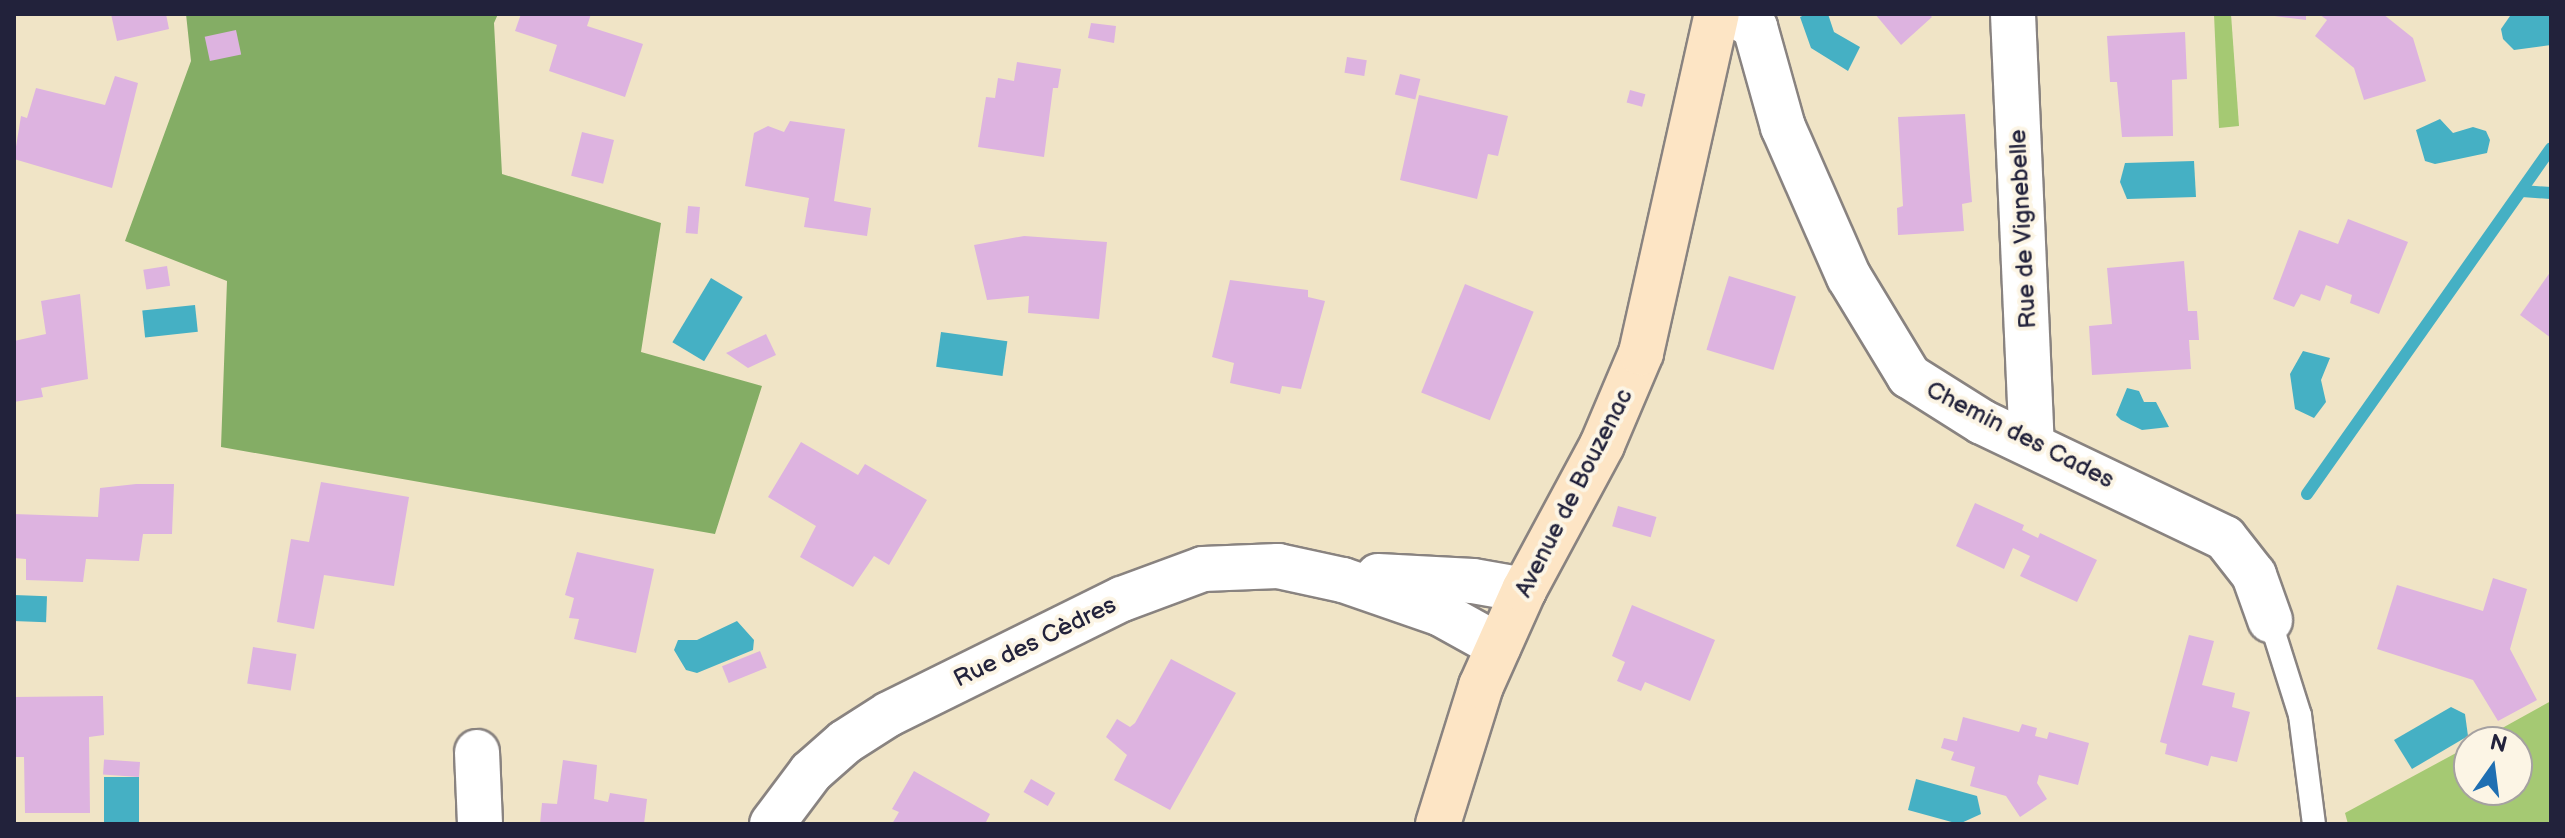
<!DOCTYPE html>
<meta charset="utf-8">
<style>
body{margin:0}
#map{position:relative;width:2565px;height:838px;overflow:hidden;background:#f0e4c6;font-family:"Balsamiq Sans",sans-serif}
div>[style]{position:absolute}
.green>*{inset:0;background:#a5c973}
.forest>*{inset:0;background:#84ad65}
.water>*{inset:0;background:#45b0c4;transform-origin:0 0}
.stream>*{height:12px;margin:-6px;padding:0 6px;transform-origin:6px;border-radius:6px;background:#45b0c4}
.building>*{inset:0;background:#ddb3e0;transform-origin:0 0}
.roads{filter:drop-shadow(2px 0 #898380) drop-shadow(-2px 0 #898380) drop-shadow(0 2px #898380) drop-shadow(0 -2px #898380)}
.lane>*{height:22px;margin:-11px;padding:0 11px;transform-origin:11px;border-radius:11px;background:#fff}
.street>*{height:44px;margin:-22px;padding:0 22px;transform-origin:22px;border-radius:22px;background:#fff}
.secondary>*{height:44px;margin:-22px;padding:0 22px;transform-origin:22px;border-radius:22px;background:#fde5c5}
span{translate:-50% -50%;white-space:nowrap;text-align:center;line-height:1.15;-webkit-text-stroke:8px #fcf5e5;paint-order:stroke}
.street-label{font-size:24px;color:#22223b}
.frame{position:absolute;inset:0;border:16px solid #22223b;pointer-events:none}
.north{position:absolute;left:2453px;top:726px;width:80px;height:80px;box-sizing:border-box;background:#fcf5e5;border:2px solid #a5a1a1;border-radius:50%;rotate:14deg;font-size:22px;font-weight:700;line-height:32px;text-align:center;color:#22223b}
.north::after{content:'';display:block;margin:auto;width:28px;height:36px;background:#1f6fb2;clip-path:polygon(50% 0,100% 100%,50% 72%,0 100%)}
</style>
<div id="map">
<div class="green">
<i style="clip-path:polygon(2214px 14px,2231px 14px,2239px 126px,2219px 128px)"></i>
<i style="clip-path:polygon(2551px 701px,2551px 824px,2348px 824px,2345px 813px,2469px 746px,2469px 790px,2517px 790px,2517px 742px,2477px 742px)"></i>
</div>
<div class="forest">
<i style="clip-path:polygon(186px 14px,498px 14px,494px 23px,502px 174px,661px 223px,641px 352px,762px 386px,715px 534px,221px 447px,227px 281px,125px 241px,191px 61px)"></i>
</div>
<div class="water">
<i style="clip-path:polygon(1807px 14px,1828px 14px,1834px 32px,1860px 47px,1848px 71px,1811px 48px,1800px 17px)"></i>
<i style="clip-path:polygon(2551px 14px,2551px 45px,2514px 50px,2503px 39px,2501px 29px,2510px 16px)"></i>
<i style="clip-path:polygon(2440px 119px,2453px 133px,2473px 127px,2486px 131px,2490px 140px,2487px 153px,2435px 164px,2425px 161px,2416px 130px)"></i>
<i style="clip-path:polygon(2194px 161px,2196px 197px,2127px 199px,2120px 182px,2125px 163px)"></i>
<i style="left:711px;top:278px;width:37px;height:75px;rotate:31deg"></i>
<i style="left:195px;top:305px;width:27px;height:53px;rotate:84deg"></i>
<i style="left:941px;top:332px;width:67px;height:35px;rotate:8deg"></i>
<i style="clip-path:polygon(2303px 351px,2330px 358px,2321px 380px,2326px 402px,2314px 418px,2295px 409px,2290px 374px)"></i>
<i style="clip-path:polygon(2127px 388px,2139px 391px,2144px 402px,2156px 402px,2169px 427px,2142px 430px,2121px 420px,2116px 415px)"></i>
<i style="left:14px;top:595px;width:33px;height:26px;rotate:2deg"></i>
<i style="clip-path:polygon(737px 621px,754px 640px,753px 650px,697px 673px,686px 670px,674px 650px,678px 640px,697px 640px)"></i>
<i style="clip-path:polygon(2451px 707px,2465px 714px,2468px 736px,2412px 769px,2394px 740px)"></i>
<i style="left:104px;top:777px;width:35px;height:47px"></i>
<i style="clip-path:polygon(1916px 779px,1977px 796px,1981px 814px,1959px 824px,1908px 810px)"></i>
</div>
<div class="stream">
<i style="left:2522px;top:191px;width:29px;rotate:4deg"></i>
<i style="left:2307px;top:494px;width:423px;rotate:-54.8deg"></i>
</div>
<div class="building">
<i style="clip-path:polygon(111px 14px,166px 14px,169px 29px,117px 41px)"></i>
<i style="clip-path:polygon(521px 14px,591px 14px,587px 26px,643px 44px,625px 97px,549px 71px,557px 45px,515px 31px)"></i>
<i style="clip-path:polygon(1875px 14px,1929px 14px,1932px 17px,1901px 45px)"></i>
<i style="clip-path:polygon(2259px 14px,2306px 14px,2306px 20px)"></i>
<i style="clip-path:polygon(2319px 14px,2383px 14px,2413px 38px,2426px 81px,2364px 100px,2354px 68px,2315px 36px,2327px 20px)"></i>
<i style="clip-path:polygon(1091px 23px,1116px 26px,1114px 43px,1088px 38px)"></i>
<i style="left:236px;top:30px;width:25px;height:32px;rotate:78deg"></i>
<i style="clip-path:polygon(2185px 32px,2187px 79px,2172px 80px,2173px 136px,2122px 137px,2117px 82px,2110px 82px,2107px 36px)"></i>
<i style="left:1347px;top:57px;width:20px;height:16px;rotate:9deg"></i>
<i style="clip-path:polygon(1017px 62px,1061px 69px,1058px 88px,1053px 88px,1044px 157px,978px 147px,986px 97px,995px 98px,998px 78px,1014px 81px)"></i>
<i style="left:1400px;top:74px;width:21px;height:21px;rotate:14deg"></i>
<i style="clip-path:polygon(115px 76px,138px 83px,112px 188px,14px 159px,21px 116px,27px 118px,36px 88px,105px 105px)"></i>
<i style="left:1630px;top:90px;width:16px;height:13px;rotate:15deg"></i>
<i style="clip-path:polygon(1419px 95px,1508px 116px,1498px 156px,1488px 154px,1477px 199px,1400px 180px)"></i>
<i style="clip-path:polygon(1965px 114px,1972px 202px,1962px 204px,1964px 231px,1898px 235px,1897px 208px,1903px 206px,1898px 117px)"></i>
<i style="clip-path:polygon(790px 121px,845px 129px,834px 201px,871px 208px,867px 236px,804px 227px,809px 198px,745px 186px,754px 133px,768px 126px,784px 132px)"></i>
<i style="left:582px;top:132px;width:33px;height:45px;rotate:14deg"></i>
<i style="left:688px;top:206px;width:12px;height:27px;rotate:5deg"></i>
<i style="clip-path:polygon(2348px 219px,2408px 242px,2379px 314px,2350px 303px,2352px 295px,2326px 285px,2320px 301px,2301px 294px,2294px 307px,2273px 299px,2299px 230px,2338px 244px)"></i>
<i style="clip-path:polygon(1024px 236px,1107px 242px,1099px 319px,1028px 313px,1029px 296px,987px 300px,974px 245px)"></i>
<i style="clip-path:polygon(2184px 261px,2188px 311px,2197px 311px,2199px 340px,2189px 340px,2191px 369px,2092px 375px,2089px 326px,2112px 324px,2107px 268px)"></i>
<i style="left:167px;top:266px;width:20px;height:24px;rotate:81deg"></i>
<i style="clip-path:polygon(2551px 271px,2551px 338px,2520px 315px)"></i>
<i style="left:1729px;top:276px;width:70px;height:77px;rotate:17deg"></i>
<i style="clip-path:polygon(1230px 280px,1308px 290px,1308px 297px,1325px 301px,1301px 389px,1282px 386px,1280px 394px,1230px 383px,1234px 363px,1212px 357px)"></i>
<i style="left:1465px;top:284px;width:74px;height:117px;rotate:22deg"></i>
<i style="clip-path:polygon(80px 294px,88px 379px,41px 388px,43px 397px,14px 402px,14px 341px,46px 334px,41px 301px)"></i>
<i style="clip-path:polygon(766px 334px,776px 355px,748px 368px,726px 353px)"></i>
<i style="clip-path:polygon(801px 442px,858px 475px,865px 464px,927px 500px,889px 565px,874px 556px,853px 587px,800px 557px,816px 526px,768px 497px)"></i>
<i style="clip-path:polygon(321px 482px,409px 497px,394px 586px,324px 575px,314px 629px,277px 622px,291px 539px,309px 542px)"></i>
<i style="clip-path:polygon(136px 484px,174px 484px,172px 534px,143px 534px,139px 561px,86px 559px,83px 582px,26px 580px,26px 559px,14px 558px,14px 514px,98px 517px,100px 488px)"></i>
<i style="clip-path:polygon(1975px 503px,2024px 525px,2022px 530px,2038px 538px,2040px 533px,2097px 560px,2077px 602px,2020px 576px,2030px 556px,2013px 548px,2004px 569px,1956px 546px)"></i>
<i style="left:1618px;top:506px;width:40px;height:21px;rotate:16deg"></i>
<i style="clip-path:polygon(577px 552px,654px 569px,636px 653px,574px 639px,579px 619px,569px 618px,574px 598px,565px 595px)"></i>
<i style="clip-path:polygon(2493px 578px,2527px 589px,2510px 649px,2537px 700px,2498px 721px,2473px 680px,2377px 649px,2397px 585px,2483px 611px)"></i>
<i style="clip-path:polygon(1632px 605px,1715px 640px,1690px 701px,1645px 682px,1641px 691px,1617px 681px,1625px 662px,1612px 656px)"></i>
<i style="clip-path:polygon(2189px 635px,2214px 641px,2202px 685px,2235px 693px,2232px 707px,2250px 712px,2237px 762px,2211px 756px,2208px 766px,2165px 754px,2167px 744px,2160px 742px)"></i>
<i style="left:253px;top:647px;width:44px;height:37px;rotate:9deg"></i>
<i style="left:760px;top:651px;width:18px;height:41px;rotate:68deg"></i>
<i style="clip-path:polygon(1171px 659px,1236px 693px,1170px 810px,1114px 780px,1127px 755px,1106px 737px,1117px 719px,1130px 727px,1135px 723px)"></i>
<i style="clip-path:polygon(103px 696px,104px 735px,89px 737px,90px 813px,25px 813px,24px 757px,14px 757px,14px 697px)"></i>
<i style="clip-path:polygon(1963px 717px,2019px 732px,2022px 724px,2037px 728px,2035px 736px,2047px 739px,2049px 732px,2089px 743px,2078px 785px,2039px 775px,2037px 783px,2047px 799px,2020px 817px,2006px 796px,1970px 786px,1975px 767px,1951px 760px,1954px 752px,1941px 748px,1944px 738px,1957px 741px)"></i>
<i style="clip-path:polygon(563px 760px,597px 765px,594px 799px,608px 802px,610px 793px,647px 799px,644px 824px,540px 824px,542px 803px,557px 804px)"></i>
<i style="left:140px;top:762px;width:15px;height:36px;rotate:94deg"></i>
<i style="clip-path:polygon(914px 771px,990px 814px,985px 824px,892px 824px,899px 812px,892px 809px)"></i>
<i style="left:1031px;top:779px;width:28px;height:15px;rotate:30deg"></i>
</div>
<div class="roads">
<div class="lane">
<i style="left:2270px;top:620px;width:100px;rotate:72.5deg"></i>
<i style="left:2300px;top:715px;width:110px;rotate:82.7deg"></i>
</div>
<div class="street">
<i style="left:1734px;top:14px;width:25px;rotate:32deg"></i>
<i style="left:1755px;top:27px;width:104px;rotate:74.4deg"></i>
<i style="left:1783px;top:127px;width:164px;rotate:66.3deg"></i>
<i style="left:1849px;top:277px;width:116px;rotate:58.8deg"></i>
<i style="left:1909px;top:376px;width:86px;rotate:32.2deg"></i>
<i style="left:1982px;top:422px;width:269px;rotate:25.5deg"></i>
<i style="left:2225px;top:538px;width:47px;rotate:51.9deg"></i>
<i style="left:2254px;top:575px;width:48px;rotate:70.4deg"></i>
<i style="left:2013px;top:14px;width:429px;rotate:87.5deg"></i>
<i style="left:1378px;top:576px;width:95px;rotate:3deg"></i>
<i style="left:1473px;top:581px;width:52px;rotate:10deg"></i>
<i style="left:477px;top:752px;width:72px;rotate:87.6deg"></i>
<i style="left:772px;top:824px;width:65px;rotate:-53.1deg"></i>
<i style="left:811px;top:772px;width:45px;rotate:-41.4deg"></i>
<i style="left:845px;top:742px;width:52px;rotate:-32.5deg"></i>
<i style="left:889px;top:714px;width:260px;rotate:-26.3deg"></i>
<i style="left:1122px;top:599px;width:86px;rotate:-20.3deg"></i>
<i style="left:1203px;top:569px;width:75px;rotate:-2.3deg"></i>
<i style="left:1278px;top:566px;width:66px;rotate:12.2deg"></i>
<i style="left:1343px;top:580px;width:104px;rotate:19.1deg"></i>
<i style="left:1441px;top:614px;width:66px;rotate:28.9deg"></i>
</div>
<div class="secondary">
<i style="left:1438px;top:824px;width:145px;rotate:-72.7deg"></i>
<i style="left:1481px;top:686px;width:105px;rotate:-65.9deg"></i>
<i style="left:1524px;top:590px;width:165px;rotate:-61.7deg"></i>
<i style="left:1602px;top:445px;width:100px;rotate:-67deg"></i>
<i style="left:1641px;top:353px;width:347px;rotate:-77.4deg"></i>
</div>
</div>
<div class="street-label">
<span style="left:2023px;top:229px;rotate:-93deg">Rue de Vignebelle</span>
<span style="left:2020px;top:435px;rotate:27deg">Chemin des Cades</span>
<span style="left:1574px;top:493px;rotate:-63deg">Avenue de Bouzenac</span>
<span style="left:1035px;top:642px;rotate:-26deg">Rue des Cèdres</span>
</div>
<div class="frame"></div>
<div class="north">N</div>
</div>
